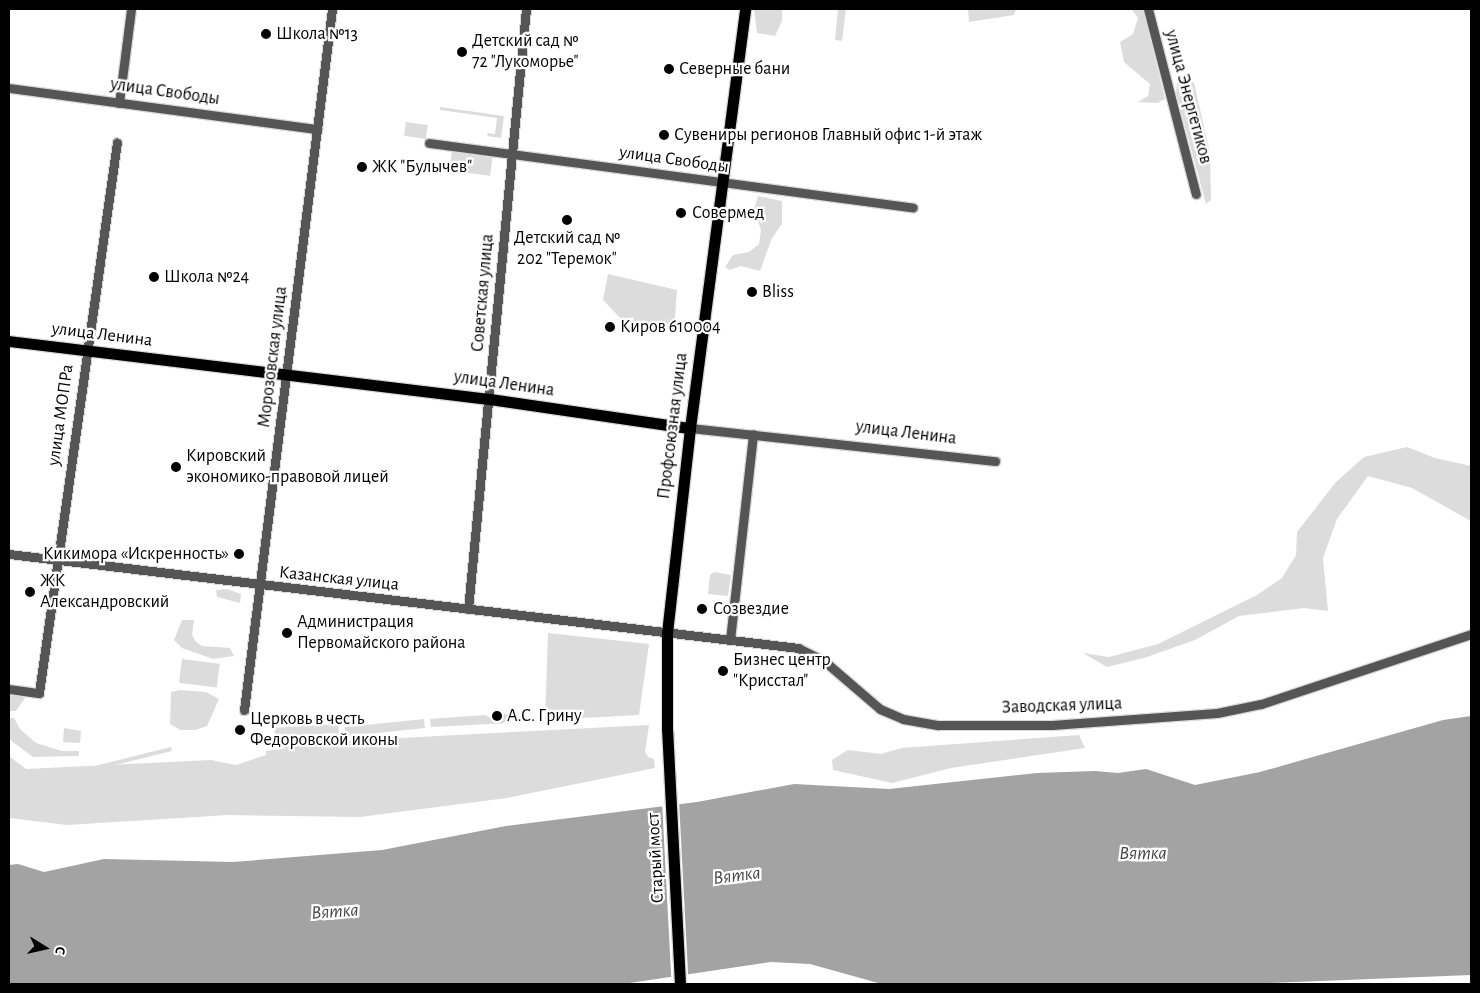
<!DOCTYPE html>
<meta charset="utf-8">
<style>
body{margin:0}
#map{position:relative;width:1480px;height:993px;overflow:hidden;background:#fff;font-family:"Alegreya Sans",sans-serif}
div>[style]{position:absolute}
.green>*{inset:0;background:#dcdcdc;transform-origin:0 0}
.water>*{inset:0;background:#a3a3a3}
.pier>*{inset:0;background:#fff;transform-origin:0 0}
.roads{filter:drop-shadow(1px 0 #dbdbdb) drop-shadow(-1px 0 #dbdbdb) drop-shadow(0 1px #dbdbdb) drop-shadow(0 -1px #dbdbdb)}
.minor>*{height:9px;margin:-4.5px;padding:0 4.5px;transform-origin:4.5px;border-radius:4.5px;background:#555}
.major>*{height:11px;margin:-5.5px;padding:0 5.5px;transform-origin:5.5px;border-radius:5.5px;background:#000}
.dots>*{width:14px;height:14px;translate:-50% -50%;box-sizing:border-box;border:2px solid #fff;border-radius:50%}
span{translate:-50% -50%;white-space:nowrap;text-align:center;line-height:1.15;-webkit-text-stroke:4.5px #fff;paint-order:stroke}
.poi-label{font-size:18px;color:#000}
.left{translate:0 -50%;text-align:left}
.right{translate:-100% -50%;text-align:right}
.street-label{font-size:18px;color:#000}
.water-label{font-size:19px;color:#444;font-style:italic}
.frame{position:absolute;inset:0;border:10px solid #000;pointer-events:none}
.north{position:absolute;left:20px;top:923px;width:50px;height:50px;-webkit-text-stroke:4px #fff;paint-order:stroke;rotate:100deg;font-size:14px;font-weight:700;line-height:20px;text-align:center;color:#000}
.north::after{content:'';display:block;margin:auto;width:18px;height:22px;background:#000;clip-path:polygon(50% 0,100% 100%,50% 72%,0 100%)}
</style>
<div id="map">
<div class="green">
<i style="clip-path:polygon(754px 9px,782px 9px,782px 21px,775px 36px,757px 33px)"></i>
<i style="clip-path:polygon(838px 9px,846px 9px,842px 41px,835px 40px)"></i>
<i style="clip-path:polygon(968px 9px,1016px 9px,1014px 15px,969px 22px)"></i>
<i style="clip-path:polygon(1111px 9px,1143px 9px,1165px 99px,1157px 103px,1138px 102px,1148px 96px,1150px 84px,1124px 62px,1120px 42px,1133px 34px,1138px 18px,1132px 10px)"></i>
<i style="clip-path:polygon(1178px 74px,1194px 83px,1210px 153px,1211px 200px,1206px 204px,1176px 93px)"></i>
<i style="clip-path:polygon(440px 107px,504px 116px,501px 138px,487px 136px,488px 133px,495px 134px,497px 118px,440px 110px)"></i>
<i style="left:406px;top:122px;width:22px;height:14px;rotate:8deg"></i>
<i style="left:452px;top:150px;width:41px;height:21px;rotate:7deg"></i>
<i style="clip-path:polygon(758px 196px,782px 201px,782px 224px,772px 238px,760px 271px,741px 266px,730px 270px,725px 267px,733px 255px,749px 252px,759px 244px,761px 230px,754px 209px)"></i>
<i style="clip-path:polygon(608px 274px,677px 290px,674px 331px,625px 323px,603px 300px)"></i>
<i style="clip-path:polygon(1407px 447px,1435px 458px,1471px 466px,1471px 521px,1412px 488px,1368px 476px,1337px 519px,1323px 558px,1328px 611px,1304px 608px,1239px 616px,1195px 640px,1144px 658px,1107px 667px,1083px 653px,1109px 657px,1158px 644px,1257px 595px,1282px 578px,1296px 555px,1297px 532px,1336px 482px,1364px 457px)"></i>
<i style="clip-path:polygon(714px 572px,731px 575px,728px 596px,708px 594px,710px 575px)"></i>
<i style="clip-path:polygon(227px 589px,241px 594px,240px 603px,217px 597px,216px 590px)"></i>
<i style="clip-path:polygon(182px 620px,194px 620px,192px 635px,196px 642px,202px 646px,230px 648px,234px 656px,213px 659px,182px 648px,174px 640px)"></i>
<i style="clip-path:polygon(548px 633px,649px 644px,639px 715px,545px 720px)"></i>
<i style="left:182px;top:659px;width:38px;height:24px;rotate:7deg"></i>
<i style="clip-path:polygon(180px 690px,206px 692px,219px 699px,207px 726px,195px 730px,180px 730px,170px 724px,171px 692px)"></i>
<i style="clip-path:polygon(9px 693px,25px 698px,16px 711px,9px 711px)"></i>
<i style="clip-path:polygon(500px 714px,510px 714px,510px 723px,431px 727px,430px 719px,485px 715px,497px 721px)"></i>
<i style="clip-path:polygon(9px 718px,14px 718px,20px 729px,36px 743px,62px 751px,79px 751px,79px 756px,33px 757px,9px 739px)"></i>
<i style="left:424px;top:719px;width:9px;height:80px;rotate:84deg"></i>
<i style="clip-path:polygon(338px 724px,339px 733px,277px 736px,272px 728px)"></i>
<i style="clip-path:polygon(649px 725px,645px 752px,648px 757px,654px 759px,655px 768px,507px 798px,360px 817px,228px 815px,67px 825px,9px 818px,9px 756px,26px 769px,211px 760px,236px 765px,266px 755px,266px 751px,285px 748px,285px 744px)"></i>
<i style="clip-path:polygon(64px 728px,81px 731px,80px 743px,63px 742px)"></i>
<i style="clip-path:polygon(1079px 735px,1085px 748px,951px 768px,892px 783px,833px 770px,832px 760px,848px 750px,881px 754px,901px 748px)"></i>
<i style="left:171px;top:747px;width:4px;height:88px;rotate:76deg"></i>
</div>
<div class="water">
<i style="clip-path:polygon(1471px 716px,1471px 975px,1248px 984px,910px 984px,878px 983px,810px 964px,771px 962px,623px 984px,9px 984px,9px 865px,18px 864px,44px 872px,104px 859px,233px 862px,382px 850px,506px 826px,697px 802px,794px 784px,889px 789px,1037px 773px,1095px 771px,1118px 773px,1146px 769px,1195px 785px,1260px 772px,1443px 720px)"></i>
</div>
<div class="pier">
<i style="left:679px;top:801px;width:176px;height:17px;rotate:87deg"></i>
</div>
<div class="roads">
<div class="minor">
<i style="left:1148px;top:9px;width:191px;rotate:75.5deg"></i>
<i style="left:9px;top:88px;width:311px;rotate:7.6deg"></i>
<i style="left:119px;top:103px;width:95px;rotate:-82.7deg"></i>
<i style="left:429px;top:143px;width:488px;rotate:7.6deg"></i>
<i style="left:690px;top:428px;width:307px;rotate:6.2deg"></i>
<i style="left:9px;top:554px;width:795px;rotate:6.79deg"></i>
<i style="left:798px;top:648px;width:28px;rotate:26deg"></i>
<i style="left:823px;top:660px;width:75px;rotate:40.7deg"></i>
<i style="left:880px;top:709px;width:25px;rotate:23deg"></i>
<i style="left:903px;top:719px;width:36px;rotate:10deg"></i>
<i style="left:938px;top:725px;width:114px"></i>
<i style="left:1052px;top:725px;width:165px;rotate:-4.2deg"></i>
<i style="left:1217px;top:713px;width:45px;rotate:-11.6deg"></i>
<i style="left:1261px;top:704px;width:221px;rotate:-18.4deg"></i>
<i style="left:468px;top:609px;width:603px;rotate:-84.48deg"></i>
<i style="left:730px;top:640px;width:207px;rotate:-83.6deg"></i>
<i style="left:9px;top:689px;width:30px;rotate:8deg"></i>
<i style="left:39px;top:693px;width:556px;rotate:-81.94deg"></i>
<i style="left:244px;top:710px;width:707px;rotate:-82.84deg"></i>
</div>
<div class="major">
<i style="left:9px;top:341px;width:484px;rotate:6.9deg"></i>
<i style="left:490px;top:399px;width:202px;rotate:8.3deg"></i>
<i style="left:680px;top:984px;width:254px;rotate:-92.9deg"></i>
<i style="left:667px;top:730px;width:97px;rotate:-90deg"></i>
<i style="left:667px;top:633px;width:206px;rotate:-83.6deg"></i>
<i style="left:690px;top:428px;width:423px;rotate:-82.5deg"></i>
</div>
</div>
<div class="dots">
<i style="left:266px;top:34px;background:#000"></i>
<i style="left:462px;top:52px;background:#000"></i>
<i style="left:669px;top:69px;background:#000"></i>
<i style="left:664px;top:135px;background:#000"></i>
<i style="left:362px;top:167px;background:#000"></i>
<i style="left:681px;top:213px;background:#000"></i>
<i style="left:567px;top:220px;background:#000"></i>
<i style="left:154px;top:277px;background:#000"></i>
<i style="left:752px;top:292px;background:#000"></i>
<i style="left:610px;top:327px;background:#000"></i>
<i style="left:176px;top:467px;background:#000"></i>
<i style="left:239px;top:554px;background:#000"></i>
<i style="left:30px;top:592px;background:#000"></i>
<i style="left:702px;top:609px;background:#000"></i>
<i style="left:287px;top:633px;background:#000"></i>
<i style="left:723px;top:671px;background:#000"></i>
<i style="left:497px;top:716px;background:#000"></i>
<i style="left:240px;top:730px;background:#000"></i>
</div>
<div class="poi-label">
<span class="left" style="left:276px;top:34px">Школа №13</span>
<span class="left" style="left:472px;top:52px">Детский сад №<br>72 "Лукоморье"</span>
<span class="left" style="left:679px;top:69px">Северные бани</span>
<span class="left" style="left:674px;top:135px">Сувениры регионов Главный офис 1-й этаж</span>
<span class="left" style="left:372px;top:167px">ЖК "Булычев"</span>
<span class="left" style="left:692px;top:213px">Совермед</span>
<span style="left:567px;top:249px">Детский сад №<br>202 "Теремок"</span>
<span class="left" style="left:164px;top:277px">Школа №24</span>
<span class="left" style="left:762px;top:292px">Bliss</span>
<span class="left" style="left:620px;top:327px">Киров 610004</span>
<span class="left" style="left:186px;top:467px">Кировский<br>экономико-правовой лицей</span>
<span class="right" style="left:229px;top:554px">Кикимора «Искренность»</span>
<span class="left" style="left:40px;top:592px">ЖК<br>Александровский</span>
<span class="left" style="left:713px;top:609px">Созвездие</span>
<span class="left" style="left:297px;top:633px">Администрация<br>Первомайского района</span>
<span class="left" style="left:733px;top:671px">Бизнес центр<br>"Крисстал"</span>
<span class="left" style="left:507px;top:716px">А.С. Грину</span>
<span class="left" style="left:250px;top:730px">Церковь в честь<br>Федоровской иконы</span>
</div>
<div class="street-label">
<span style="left:165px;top:92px;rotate:8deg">улица Свободы</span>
<span style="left:1188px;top:97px;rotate:75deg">улица Энергетиков</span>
<span style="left:674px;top:160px;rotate:8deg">улица Свободы</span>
<span style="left:483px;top:293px;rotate:-85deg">Советская улица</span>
<span style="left:102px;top:335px;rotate:7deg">улица Ленина</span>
<span style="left:273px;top:357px;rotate:-83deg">Морозовская улица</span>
<span style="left:504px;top:384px;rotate:8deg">улица Ленина</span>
<span style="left:61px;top:415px;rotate:-82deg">улица МОПРа</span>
<span style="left:673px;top:426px;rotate:-83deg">Профсоюзная улица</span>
<span style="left:906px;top:433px;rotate:7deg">улица Ленина</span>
<span style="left:339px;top:579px;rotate:6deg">Казанская улица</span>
<span style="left:1062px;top:706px;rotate:-2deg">Заводская улица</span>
<span style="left:656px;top:858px;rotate:-93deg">Старый мост</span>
</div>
<div class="water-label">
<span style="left:1143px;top:854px">Вятка</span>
<span style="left:737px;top:876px;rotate:-7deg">Вятка</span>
<span style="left:335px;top:912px;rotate:-4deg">Вятка</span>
</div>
<div class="frame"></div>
<div class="north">С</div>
</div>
